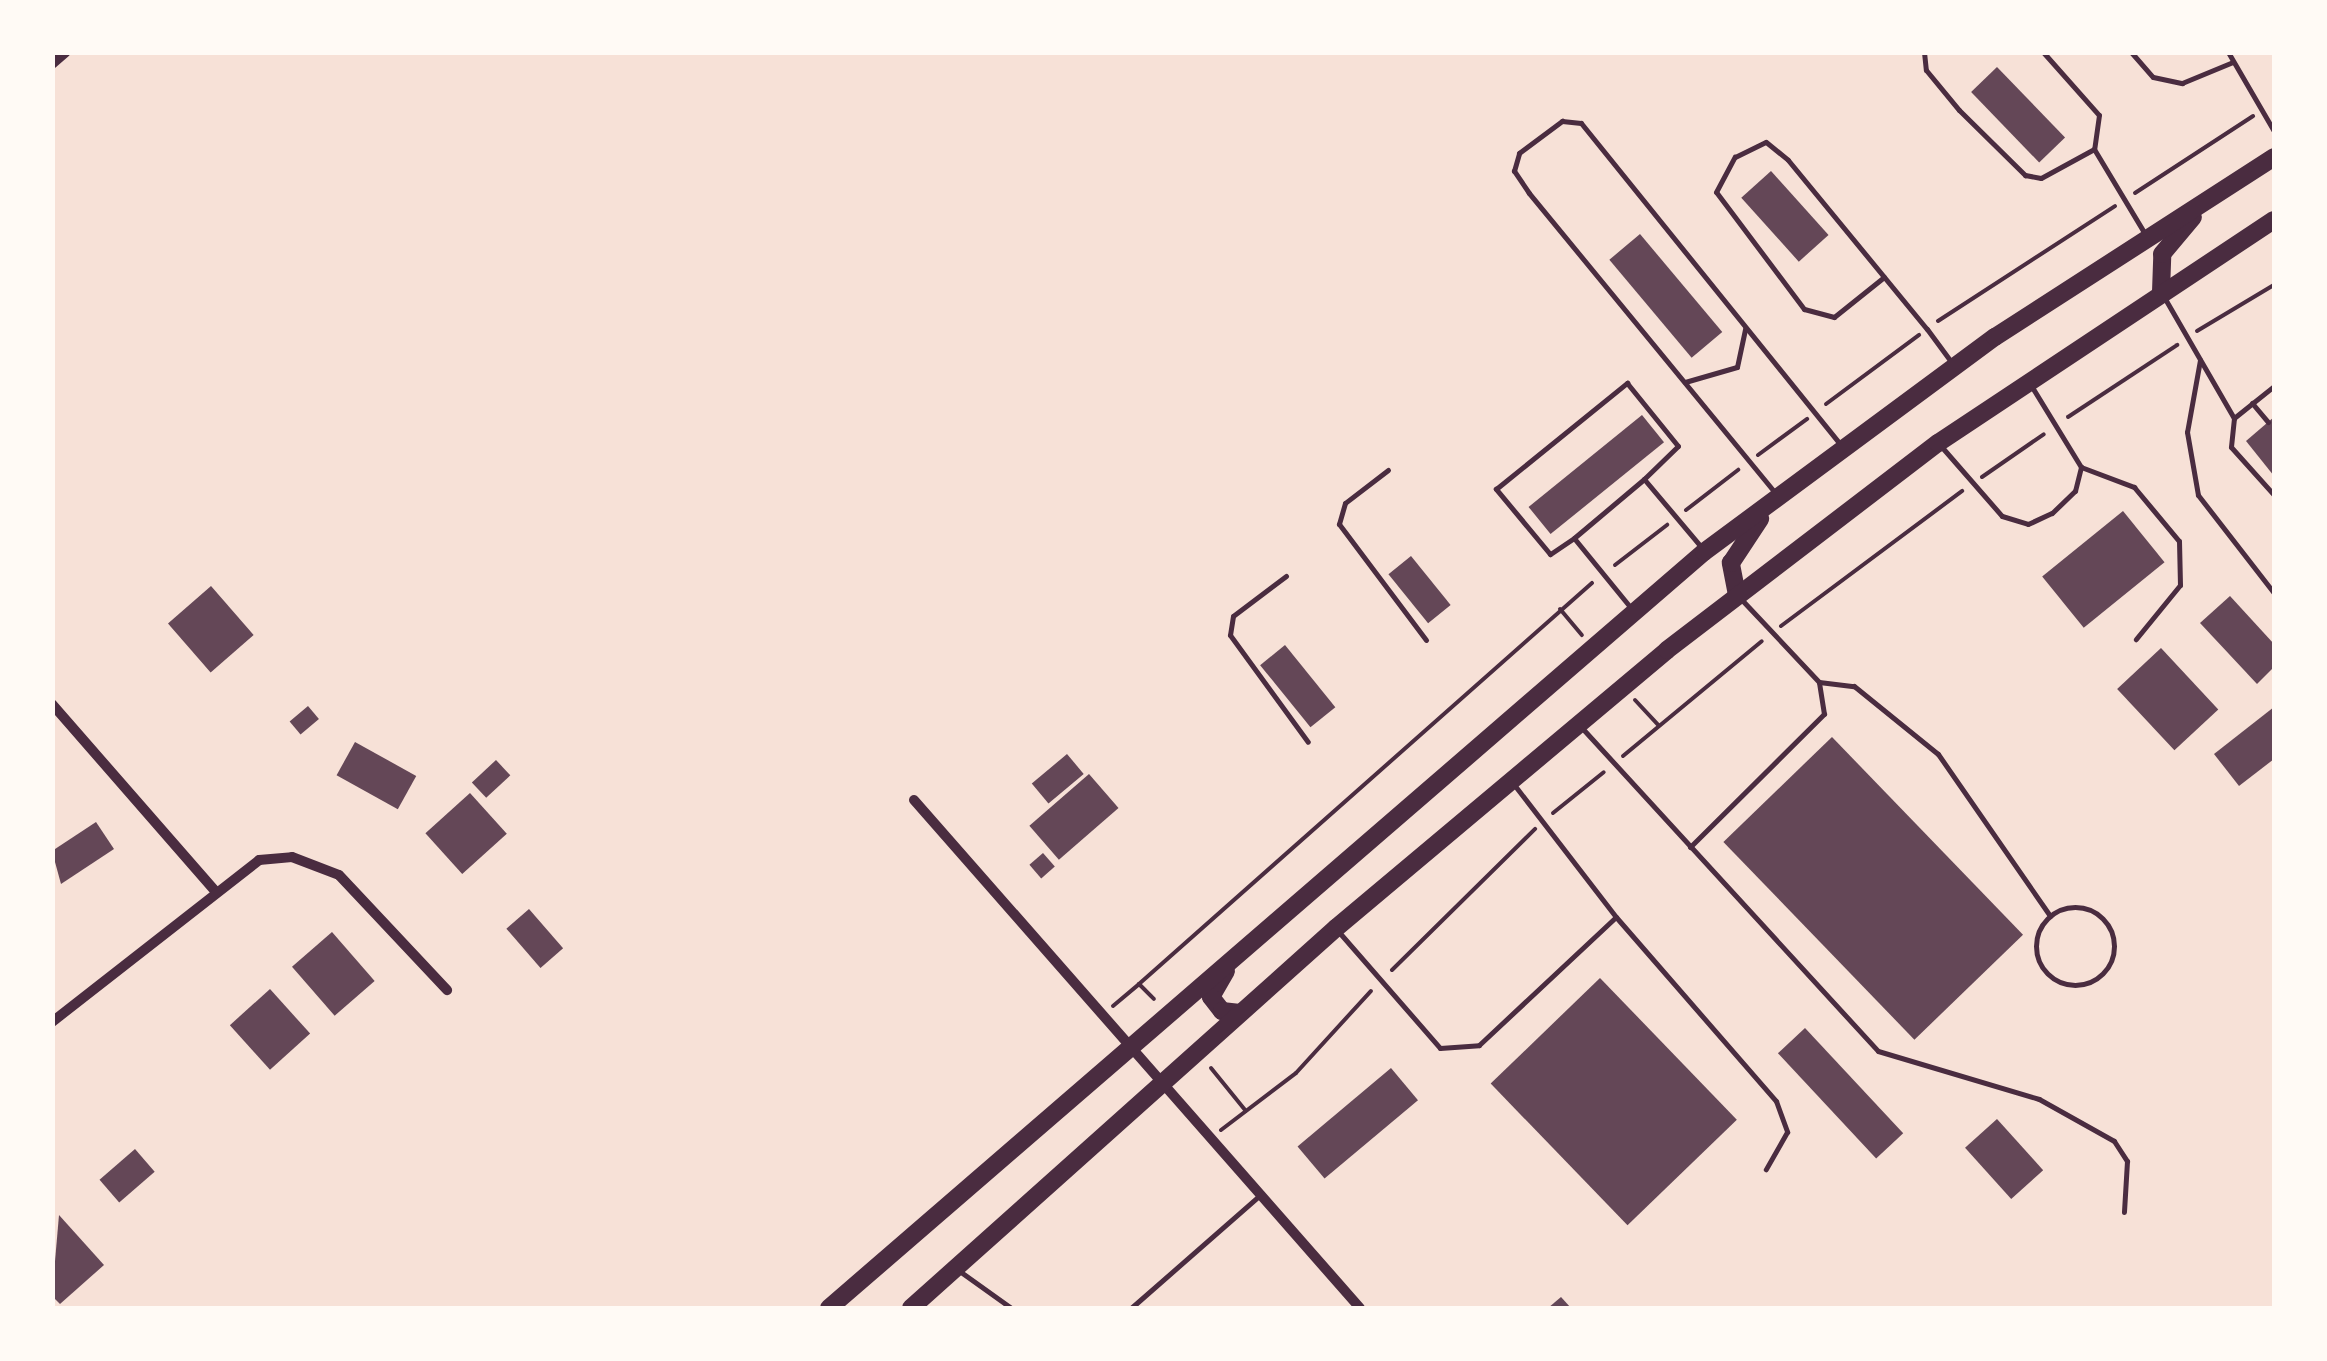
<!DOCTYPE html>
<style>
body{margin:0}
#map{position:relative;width:2327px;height:1361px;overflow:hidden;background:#f7e1d7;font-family:"DM Sans",sans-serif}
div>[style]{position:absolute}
.building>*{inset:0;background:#644757;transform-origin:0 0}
.path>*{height:4px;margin:-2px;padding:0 2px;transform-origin:2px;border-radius:2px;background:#4a2c40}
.service>*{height:5px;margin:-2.5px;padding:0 2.5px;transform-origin:2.5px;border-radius:2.5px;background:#4a2c40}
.service>.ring{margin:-2.5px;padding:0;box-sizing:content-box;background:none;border:5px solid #4a2c40;border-radius:50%}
.minor>*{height:10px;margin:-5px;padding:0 5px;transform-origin:5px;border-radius:5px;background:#4a2c40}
.trunk>*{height:18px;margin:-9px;padding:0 9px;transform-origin:9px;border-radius:9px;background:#4a2c40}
span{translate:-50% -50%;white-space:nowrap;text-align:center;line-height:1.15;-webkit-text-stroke:9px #fffaf5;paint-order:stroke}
.frame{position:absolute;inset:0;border:55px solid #fffaf5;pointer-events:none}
</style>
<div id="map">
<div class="building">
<i style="left:1997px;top:67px;width:98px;height:36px;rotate:46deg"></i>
<i style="left:1771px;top:171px;width:86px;height:40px;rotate:48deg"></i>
<i style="left:1640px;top:234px;width:128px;height:40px;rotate:50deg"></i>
<i style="left:1642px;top:415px;width:35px;height:146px;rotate:51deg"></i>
<i style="clip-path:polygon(2274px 417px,2274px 476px,2246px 441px)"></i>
<i style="left:2123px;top:511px;width:66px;height:104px;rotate:51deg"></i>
<i style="left:1411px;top:556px;width:63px;height:29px;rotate:51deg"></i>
<i style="left:211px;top:586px;width:65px;height:57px;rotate:49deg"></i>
<i style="clip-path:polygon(2230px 596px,2274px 644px,2274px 667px,2257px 684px,2200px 623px)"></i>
<i style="left:1285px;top:645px;width:80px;height:32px;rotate:51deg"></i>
<i style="left:2161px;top:648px;width:84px;height:60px;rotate:47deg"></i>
<i style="left:308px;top:706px;width:17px;height:24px;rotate:50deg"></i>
<i style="clip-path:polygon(2274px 707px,2274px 759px,2239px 786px,2214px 754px)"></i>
<i style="left:1832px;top:737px;width:275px;height:151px;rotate:46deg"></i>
<i style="left:355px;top:742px;width:70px;height:38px;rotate:29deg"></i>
<i style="left:1067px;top:754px;width:26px;height:46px;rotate:50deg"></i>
<i style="left:496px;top:760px;width:21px;height:33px;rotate:47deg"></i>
<i style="left:1089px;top:774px;width:45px;height:79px;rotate:49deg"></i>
<i style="left:470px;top:793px;width:55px;height:60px;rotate:48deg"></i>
<i style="clip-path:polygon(96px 822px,114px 849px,61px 884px,52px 851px)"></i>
<i style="left:1043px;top:853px;width:18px;height:18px;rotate:49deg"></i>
<i style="left:529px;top:909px;width:52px;height:30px;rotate:49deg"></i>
<i style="left:332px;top:932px;width:65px;height:53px;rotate:49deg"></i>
<i style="left:1600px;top:978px;width:197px;height:152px;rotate:46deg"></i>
<i style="left:270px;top:989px;width:60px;height:54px;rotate:48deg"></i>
<i style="left:1805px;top:1028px;width:144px;height:37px;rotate:47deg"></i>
<i style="left:1391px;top:1068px;width:42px;height:122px;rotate:50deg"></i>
<i style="left:1997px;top:1119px;width:69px;height:43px;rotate:48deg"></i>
<i style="left:135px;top:1149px;width:30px;height:47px;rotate:49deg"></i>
<i style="clip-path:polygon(59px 1215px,104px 1265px,60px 1304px,52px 1296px)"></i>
<i style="clip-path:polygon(1561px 1297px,1571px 1308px,1548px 1308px)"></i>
</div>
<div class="path">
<i style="left:2135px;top:193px;width:141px;rotate:-33.1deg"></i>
<i style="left:1938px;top:321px;width:211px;rotate:-33deg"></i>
<i style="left:2197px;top:331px;width:90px;rotate:-30.9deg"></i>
<i style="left:1826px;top:404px;width:116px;rotate:-36.6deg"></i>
<i style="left:2068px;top:417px;width:131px;rotate:-33.4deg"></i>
<i style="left:1758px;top:455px;width:61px;rotate:-36.3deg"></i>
<i style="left:1982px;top:477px;width:75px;rotate:-34.7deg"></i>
<i style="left:1686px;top:510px;width:66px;rotate:-37.6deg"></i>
<i style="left:1615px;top:565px;width:66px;rotate:-37.6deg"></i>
<i style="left:1560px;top:609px;width:34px;rotate:50deg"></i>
<i style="left:1781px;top:626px;width:226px;rotate:-36.7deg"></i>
<i style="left:1635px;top:700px;width:35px;rotate:47deg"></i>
<i style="left:1623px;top:756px;width:180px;rotate:-39.6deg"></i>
<i style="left:1553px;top:813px;width:65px;rotate:-38.8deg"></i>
<i style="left:1392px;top:970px;width:201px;rotate:-44.6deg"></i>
<i style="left:1139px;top:984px;width:605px;rotate:-41.52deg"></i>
<i style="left:1113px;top:1006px;width:34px;rotate:-40deg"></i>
<i style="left:1139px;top:984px;width:21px;rotate:45deg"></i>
<i style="left:1211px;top:1068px;width:55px;rotate:50.9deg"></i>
<i style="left:1221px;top:1130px;width:94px;rotate:-37.2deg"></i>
<i style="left:1296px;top:1073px;width:111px;rotate:-47.6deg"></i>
</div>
<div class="service">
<i style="left:1924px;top:52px;width:18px;rotate:84deg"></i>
<i style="left:1926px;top:70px;width:52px;rotate:50.5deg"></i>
<i style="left:1959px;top:110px;width:93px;rotate:44.6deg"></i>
<i style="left:2025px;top:175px;width:16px;rotate:11deg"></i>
<i style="left:2041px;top:178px;width:60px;rotate:-28.7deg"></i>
<i style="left:2043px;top:52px;width:84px;rotate:48.4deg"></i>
<i style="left:2099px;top:115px;width:34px;rotate:98deg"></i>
<i style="left:2094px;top:149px;width:99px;rotate:59deg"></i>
<i style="left:2131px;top:52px;width:33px;rotate:49deg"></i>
<i style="left:2153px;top:77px;width:30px;rotate:12deg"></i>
<i style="left:2182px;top:83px;width:55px;rotate:-22.4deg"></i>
<i style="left:2228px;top:52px;width:91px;rotate:59.8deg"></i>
<i style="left:1884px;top:277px;width:64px;rotate:141.3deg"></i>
<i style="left:1834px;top:317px;width:31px;rotate:-165deg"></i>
<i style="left:1804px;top:309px;width:146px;rotate:-126.9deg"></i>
<i style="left:1716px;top:192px;width:40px;rotate:-62deg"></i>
<i style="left:1735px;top:157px;width:34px;rotate:-26deg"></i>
<i style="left:1766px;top:142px;width:28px;rotate:39deg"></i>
<i style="left:1788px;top:160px;width:219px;rotate:50.6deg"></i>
<i style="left:1927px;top:329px;width:42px;rotate:53.7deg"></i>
<i style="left:2164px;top:297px;width:140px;rotate:60deg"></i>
<i style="left:2234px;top:418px;width:29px;rotate:96deg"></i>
<i style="left:2231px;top:447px;width:64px;rotate:48.1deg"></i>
<i style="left:2200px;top:360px;width:73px;rotate:100.2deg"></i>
<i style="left:2187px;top:432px;width:64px;rotate:80.1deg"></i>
<i style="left:2198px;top:495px;width:124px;rotate:52.2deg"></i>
<i style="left:1685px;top:382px;width:54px;rotate:-16.1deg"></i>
<i style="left:1737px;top:367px;width:40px;rotate:-78deg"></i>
<i style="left:2252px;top:403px;width:25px;rotate:50deg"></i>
<i style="left:2234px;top:418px;width:51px;rotate:-38.7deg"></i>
<i style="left:1940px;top:445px;width:94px;rotate:48.9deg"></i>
<i style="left:2002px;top:516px;width:27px;rotate:17deg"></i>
<i style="left:2028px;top:524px;width:26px;rotate:-25deg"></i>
<i style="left:2052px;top:513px;width:32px;rotate:-44deg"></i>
<i style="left:2075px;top:491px;width:25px;rotate:-76deg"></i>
<i style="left:2081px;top:467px;width:94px;rotate:-121.5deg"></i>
<i style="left:2081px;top:467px;width:57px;rotate:20.7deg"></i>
<i style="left:2134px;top:487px;width:70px;rotate:50.2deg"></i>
<i style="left:2179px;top:541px;width:44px;rotate:88.7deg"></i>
<i style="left:2180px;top:585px;width:70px;rotate:129.2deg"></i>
<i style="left:1388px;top:470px;width:54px;rotate:142.5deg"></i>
<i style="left:1345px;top:503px;width:22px;rotate:106deg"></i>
<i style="left:1339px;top:524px;width:145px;rotate:53.1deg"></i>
<i style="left:1777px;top:495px;width:391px;rotate:-129.4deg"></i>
<i style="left:1529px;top:193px;width:27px;rotate:-124deg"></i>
<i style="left:1514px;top:171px;width:19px;rotate:-74deg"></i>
<i style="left:1519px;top:153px;width:54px;rotate:-36.7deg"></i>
<i style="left:1562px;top:121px;width:19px;rotate:6deg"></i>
<i style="left:1581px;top:123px;width:414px;rotate:51.1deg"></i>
<i style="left:1574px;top:538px;width:29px;rotate:146deg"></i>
<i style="left:1550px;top:554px;width:85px;rotate:-129.7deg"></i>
<i style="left:1496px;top:489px;width:169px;rotate:-39deg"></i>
<i style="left:1627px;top:383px;width:81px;rotate:51deg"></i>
<i style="left:1678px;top:446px;width:47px;rotate:135.9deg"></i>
<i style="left:1286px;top:576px;width:66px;rotate:143deg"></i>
<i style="left:1233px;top:616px;width:19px;rotate:99deg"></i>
<i style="left:1230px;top:635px;width:132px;rotate:53.9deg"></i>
<i style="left:1631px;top:608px;width:90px;rotate:-129.2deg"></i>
<i style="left:1574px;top:538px;width:92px;rotate:-40.1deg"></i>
<i style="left:1644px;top:479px;width:92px;rotate:49.9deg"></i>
<i style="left:1819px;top:682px;width:35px;rotate:7deg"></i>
<i style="left:1854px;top:686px;width:108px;rotate:39deg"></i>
<i style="left:1938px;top:754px;width:197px;rotate:55.3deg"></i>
<i style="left:1582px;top:728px;width:438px;rotate:47.5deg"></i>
<i style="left:1878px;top:1051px;width:168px;rotate:16.6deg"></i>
<i style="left:2039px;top:1099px;width:86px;rotate:29.2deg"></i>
<i style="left:2114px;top:1141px;width:24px;rotate:57deg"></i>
<i style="left:2127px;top:1161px;width:51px;rotate:93.4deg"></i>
<i style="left:1690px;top:847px;width:189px;rotate:-44.8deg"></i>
<i style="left:1824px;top:714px;width:32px;rotate:-99deg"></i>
<i style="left:1819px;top:682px;width:115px;rotate:-133.2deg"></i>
<i class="ring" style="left:2036px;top:907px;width:73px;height:73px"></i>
<i style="left:1616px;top:917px;width:244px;rotate:49deg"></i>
<i style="left:1776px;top:1101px;width:33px;rotate:70deg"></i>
<i style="left:1787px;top:1132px;width:43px;rotate:119.6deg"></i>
<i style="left:1338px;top:931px;width:155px;rotate:48.9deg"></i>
<i style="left:1440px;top:1048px;width:39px;rotate:-4deg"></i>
<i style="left:1479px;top:1045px;width:187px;rotate:-43.1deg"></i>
<i style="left:1616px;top:917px;width:165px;rotate:-127.6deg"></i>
<i style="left:958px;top:1270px;width:65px;rotate:35.6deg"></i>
<i style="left:1131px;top:1308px;width:169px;rotate:-41.2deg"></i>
</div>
<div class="minor">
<i style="left:52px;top:64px;width:18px;rotate:-41deg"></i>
<i style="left:52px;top:704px;width:248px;rotate:48.9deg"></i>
<i style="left:914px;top:800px;width:676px;rotate:48.72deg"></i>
<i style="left:52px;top:1022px;width:263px;rotate:-38deg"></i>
<i style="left:259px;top:860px;width:33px;rotate:-5deg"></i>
<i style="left:292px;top:857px;width:50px;rotate:21deg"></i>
<i style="left:339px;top:875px;width:158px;rotate:46.8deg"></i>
</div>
<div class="trunk">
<i style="left:2161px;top:292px;width:38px;rotate:-88deg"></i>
<i style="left:2162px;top:254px;width:48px;rotate:-50deg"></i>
<i style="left:1737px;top:595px;width:33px;rotate:-101deg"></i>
<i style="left:1731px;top:563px;width:53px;rotate:-56.6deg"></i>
<i style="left:1226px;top:971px;width:30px;rotate:120deg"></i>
<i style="left:1211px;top:997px;width:18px;rotate:52deg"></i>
<i style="left:1222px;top:1011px;width:18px;rotate:6deg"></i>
<i style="left:829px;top:1308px;width:1156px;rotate:-40.83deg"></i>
<i style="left:1704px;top:552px;width:362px;rotate:-36.5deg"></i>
<i style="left:1995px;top:337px;width:332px;rotate:-32.8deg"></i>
<i style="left:911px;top:1308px;width:570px;rotate:-41.8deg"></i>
<i style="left:1336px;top:928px;width:432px;rotate:-40deg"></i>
<i style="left:1667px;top:650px;width:341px;rotate:-37.4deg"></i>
<i style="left:1938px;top:443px;width:403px;rotate:-33.6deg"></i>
</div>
<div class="frame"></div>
</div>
